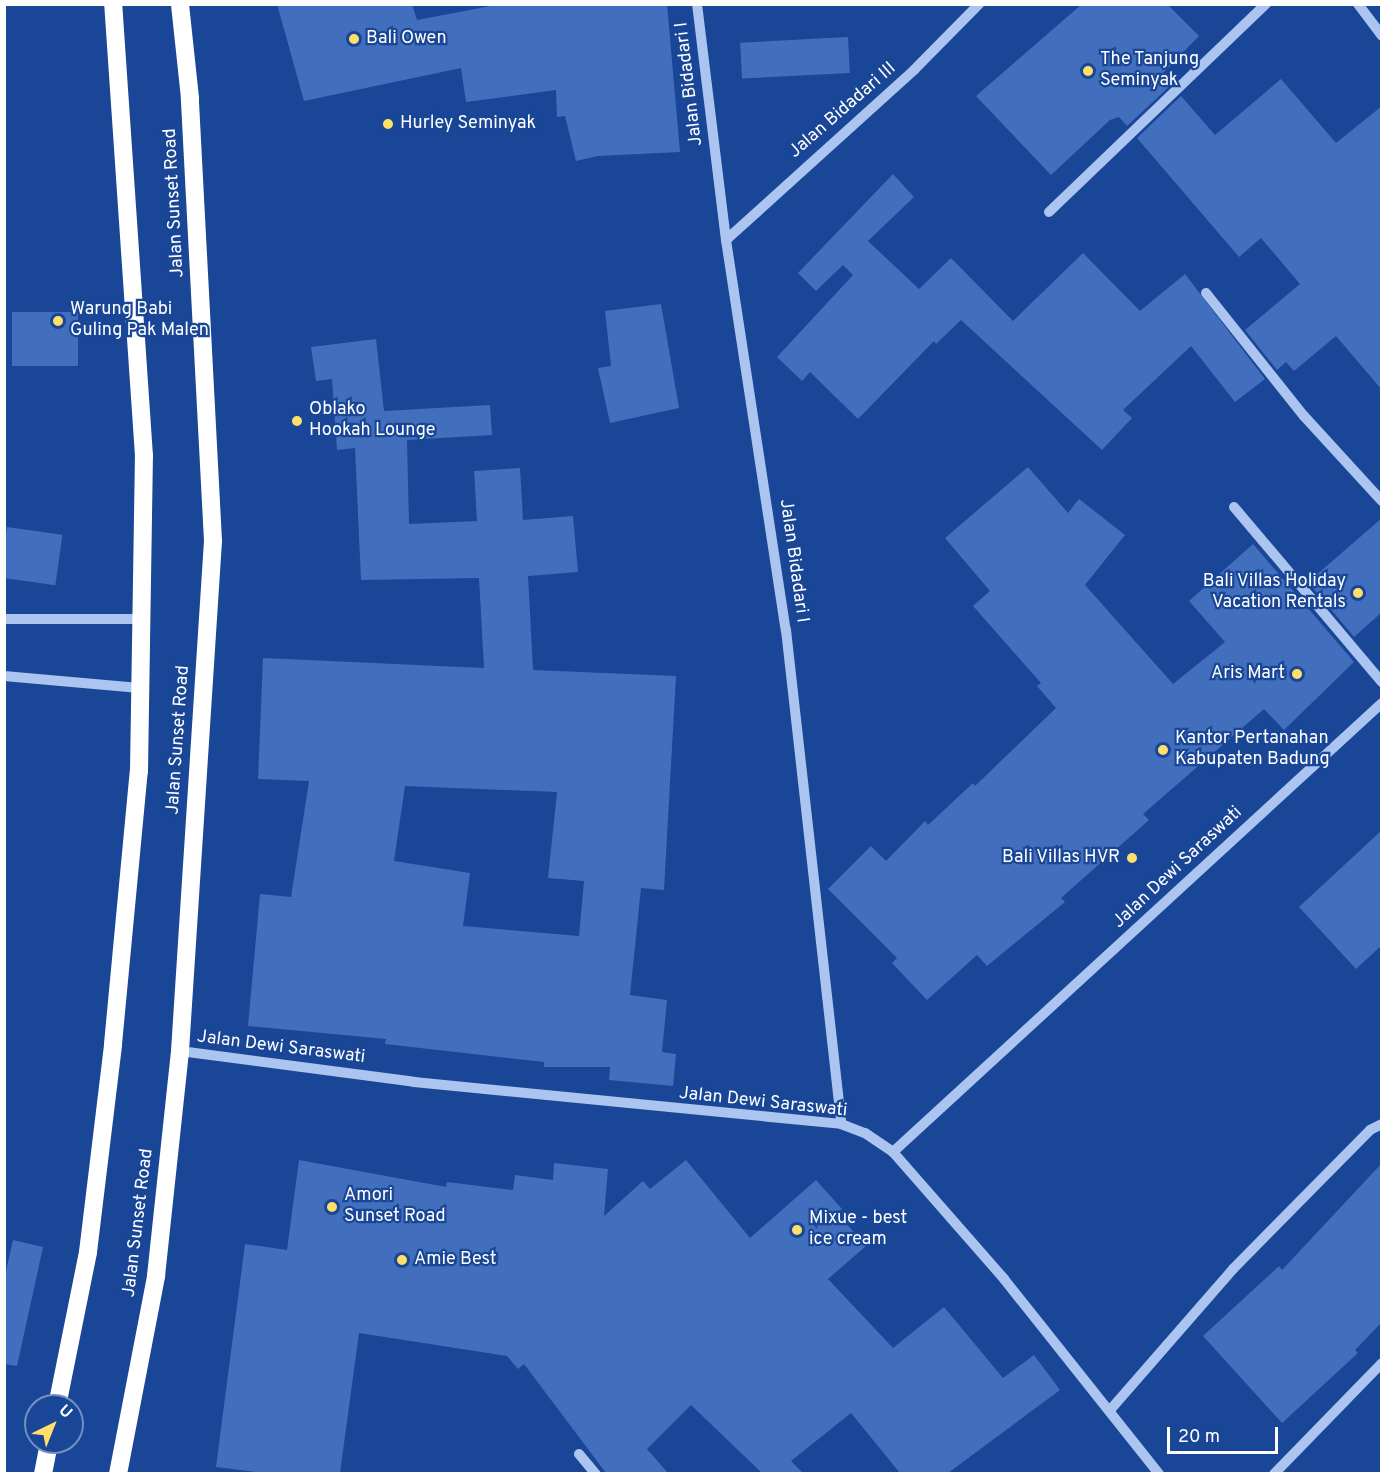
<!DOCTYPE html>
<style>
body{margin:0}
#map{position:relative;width:1386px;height:1478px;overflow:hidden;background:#194696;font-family:Overpass,sans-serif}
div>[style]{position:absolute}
.building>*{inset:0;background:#416fbd;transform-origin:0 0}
.minor>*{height:10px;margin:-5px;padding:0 5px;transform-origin:5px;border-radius:5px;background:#abc5f0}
.highway>*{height:18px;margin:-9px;padding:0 9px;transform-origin:9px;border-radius:9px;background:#fff}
.dots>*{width:16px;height:16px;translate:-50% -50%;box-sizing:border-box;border:3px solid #194696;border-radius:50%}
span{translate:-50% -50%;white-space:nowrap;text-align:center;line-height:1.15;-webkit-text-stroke:4.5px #194696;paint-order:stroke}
.poi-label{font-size:18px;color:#fff}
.left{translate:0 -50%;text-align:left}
.right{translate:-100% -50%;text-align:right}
.street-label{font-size:18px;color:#fff}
.frame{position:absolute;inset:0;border:6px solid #fff;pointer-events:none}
.north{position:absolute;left:24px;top:1394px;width:60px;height:60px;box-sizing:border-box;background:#194696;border:2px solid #7590c0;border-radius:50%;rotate:43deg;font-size:16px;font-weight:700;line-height:24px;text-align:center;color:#fff}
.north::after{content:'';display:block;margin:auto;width:21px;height:27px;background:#ffdf6a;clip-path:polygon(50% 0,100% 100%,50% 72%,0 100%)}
.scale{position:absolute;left:1167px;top:1427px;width:111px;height:27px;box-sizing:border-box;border:3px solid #fff;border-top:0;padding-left:8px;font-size:18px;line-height:21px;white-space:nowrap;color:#fff;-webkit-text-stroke:4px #194696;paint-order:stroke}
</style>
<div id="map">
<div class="building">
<i style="clip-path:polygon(277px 4px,412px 4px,417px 20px,501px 4px,667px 4px,680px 152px,598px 156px,576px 161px,565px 116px,557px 117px,556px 90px,466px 102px,461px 68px,304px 101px)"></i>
<i style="clip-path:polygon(1082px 4px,1167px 4px,1199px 36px,1162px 74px,1171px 85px,1127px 126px,1119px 117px,1110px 120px,1051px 175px,976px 96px)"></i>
<i style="left:848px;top:37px;width:36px;height:108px;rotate:87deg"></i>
<i style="clip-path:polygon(1281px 79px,1336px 143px,1382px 106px,1382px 390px,1336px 336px,1294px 371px,1286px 362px,1277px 370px,1245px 330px,1300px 284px,1261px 238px,1239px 257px,1137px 138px,1181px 96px,1215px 135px)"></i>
<i style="clip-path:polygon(893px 174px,914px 197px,868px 241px,919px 289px,951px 258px,1013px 321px,1083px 253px,1140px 311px,1185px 274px,1265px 379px,1235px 402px,1191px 346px,1123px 410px,1132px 418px,1102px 450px,961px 320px,936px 344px,934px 341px,858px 419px,810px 372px,802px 381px,777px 357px,853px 275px,843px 265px,816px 291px,798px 273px)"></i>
<i style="clip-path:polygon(661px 304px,679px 408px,610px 423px,598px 368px,611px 366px,605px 311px)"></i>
<i style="left:12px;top:312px;width:66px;height:54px"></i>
<i style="clip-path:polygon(evenodd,376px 339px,384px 411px,490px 405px,492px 435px,407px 440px,409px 524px,477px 521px,474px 471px,520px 468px,523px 520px,573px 516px,578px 572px,528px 576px,533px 670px,676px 676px,664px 890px,641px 888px,630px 995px,667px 1000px,662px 1052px,676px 1054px,673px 1086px,609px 1080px,610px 1067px,544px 1067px,544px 1062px,385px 1044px,386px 1039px,248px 1026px,260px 894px,291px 897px,309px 781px,258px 779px,263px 658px,484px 668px,479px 578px,361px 580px,355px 448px,337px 450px,332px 379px,316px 381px,311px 347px,376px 339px,405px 786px,557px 792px,548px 878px,584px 881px,579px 936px,463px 926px,470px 873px,394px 861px,405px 786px)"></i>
<i style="clip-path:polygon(1028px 467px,1068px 513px,1079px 499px,1125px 535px,1085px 585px,1173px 684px,1225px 642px,1189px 601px,1253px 544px,1354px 662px,1284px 730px,1264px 709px,1143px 814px,1149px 820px,1061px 898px,1065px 902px,987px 966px,977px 955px,927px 1000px,892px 963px,897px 958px,828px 889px,871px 846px,886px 861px,925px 821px,928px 825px,973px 783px,975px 786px,1056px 708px,1037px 686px,1041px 683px,973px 606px,990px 591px,945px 538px)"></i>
<i style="clip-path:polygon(1382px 518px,1382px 612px,1354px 637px,1308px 582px)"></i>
<i style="left:7px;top:527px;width:56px;height:51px;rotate:8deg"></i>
<i style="clip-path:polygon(1382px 830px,1382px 945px,1356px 969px,1299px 907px)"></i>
<i style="clip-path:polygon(299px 1160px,446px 1187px,447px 1182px,513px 1190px,515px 1175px,553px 1180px,554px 1163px,608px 1169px,604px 1216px,643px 1181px,650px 1189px,686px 1160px,750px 1238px,816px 1180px,842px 1209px,837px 1213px,866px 1246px,828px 1279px,893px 1348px,944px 1307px,1003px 1378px,1034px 1355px,1060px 1390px,948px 1473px,900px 1473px,851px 1413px,791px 1461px,803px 1473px,762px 1473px,691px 1405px,647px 1449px,668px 1473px,606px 1473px,524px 1364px,518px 1369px,507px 1356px,359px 1333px,340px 1473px,264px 1473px,216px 1467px,245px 1244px,287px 1250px)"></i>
<i style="clip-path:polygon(1382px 1163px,1382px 1322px,1355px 1350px,1358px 1353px,1282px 1423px,1203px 1336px,1279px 1266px,1282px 1270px)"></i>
<i style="clip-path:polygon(13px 1240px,43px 1247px,17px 1366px,4px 1364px,4px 1280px)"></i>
</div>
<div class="minor">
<i style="left:697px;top:4px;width:238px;rotate:83deg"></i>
<i style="left:726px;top:240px;width:395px;rotate:81.3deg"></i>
<i style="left:786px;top:630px;width:497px;rotate:83.6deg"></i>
<i style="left:1358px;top:4px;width:40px;rotate:53deg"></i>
<i style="left:1049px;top:212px;width:301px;rotate:-43.8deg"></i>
<i style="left:726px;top:240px;width:253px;rotate:-42.1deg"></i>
<i style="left:914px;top:70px;width:93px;rotate:-45.4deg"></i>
<i style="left:1206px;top:293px;width:157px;rotate:51.5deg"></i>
<i style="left:1304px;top:416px;width:115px;rotate:47.5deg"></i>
<i style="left:1234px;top:507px;width:229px;rotate:49.8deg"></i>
<i style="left:4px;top:619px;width:136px"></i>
<i style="left:4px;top:676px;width:136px;rotate:5.1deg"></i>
<i style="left:180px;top:1051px;width:236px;rotate:7.5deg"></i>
<i style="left:414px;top:1082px;width:429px;rotate:5.6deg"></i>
<i style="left:841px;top:1124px;width:26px;rotate:21deg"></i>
<i style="left:865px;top:1133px;width:34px;rotate:34deg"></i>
<i style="left:893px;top:1152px;width:169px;rotate:48.8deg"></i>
<i style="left:1004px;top:1279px;width:249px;rotate:51.5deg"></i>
<i style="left:893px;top:1152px;width:664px;rotate:-42.56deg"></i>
<i style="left:1111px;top:1409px;width:186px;rotate:-48.9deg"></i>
<i style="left:1233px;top:1269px;width:195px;rotate:-45.4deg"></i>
<i style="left:1370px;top:1130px;width:13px;rotate:-27deg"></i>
<i style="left:579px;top:1454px;width:26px;rotate:50deg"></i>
<i style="left:1274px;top:1474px;width:155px;rotate:-45.8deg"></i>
</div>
<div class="highway">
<i style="left:57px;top:1406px;width:157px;rotate:-78.6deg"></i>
<i style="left:88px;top:1252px;width:209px;rotate:-83.1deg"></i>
<i style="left:113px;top:1044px;width:274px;rotate:-84.6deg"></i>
<i style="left:139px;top:771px;width:315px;rotate:-89.1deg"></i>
<i style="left:144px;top:456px;width:453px;rotate:-93.9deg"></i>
<i style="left:43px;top:1474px;width:33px;rotate:-79deg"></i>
<i style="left:118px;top:1474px;width:202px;rotate:-79.1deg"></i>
<i style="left:156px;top:1276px;width:226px;rotate:-83.9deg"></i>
<i style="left:180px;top:1051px;width:511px;rotate:-86.3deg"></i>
<i style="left:213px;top:541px;width:444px;rotate:-93deg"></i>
<i style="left:190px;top:98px;width:95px;rotate:-96.1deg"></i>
</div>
<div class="dots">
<i style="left:354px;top:39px;background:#ffdf6a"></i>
<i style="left:1088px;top:71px;background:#ffdf6a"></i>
<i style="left:388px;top:124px;background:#ffdf6a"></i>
<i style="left:58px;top:321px;background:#ffdf6a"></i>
<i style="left:297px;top:421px;background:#ffdf6a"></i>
<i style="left:1358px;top:593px;background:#ffdf6a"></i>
<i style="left:1297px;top:674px;background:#ffdf6a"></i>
<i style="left:1163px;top:750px;background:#ffdf6a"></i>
<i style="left:1132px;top:858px;background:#ffdf6a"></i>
<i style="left:332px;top:1207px;background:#ffdf6a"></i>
<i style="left:797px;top:1230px;background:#ffdf6a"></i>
<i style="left:402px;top:1260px;background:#ffdf6a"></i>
</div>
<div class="poi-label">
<span class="left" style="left:366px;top:39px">Bali Owen</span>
<span class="left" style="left:1100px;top:71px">The Tanjung<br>Seminyak</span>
<span class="left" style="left:400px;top:124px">Hurley Seminyak</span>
<span class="left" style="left:70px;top:321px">Warung Babi<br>Guling Pak Malen</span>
<span class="left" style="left:309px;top:421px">Oblako<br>Hookah Lounge</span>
<span class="right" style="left:1346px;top:593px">Bali Villas Holiday<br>Vacation Rentals</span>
<span class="right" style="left:1285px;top:674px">Aris Mart</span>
<span class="left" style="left:1175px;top:750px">Kantor Pertanahan<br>Kabupaten Badung</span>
<span class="right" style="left:1120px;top:858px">Bali Villas HVR</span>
<span class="left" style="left:344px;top:1207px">Amori<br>Sunset Road</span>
<span class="left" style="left:809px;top:1230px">Mixue - best<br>ice cream</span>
<span class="left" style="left:414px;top:1260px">Amie Best</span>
</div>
<div class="street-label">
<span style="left:690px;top:84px;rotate:-97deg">Jalan Bidadari I</span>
<span style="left:843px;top:111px;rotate:-41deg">Jalan Bidadari III</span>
<span style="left:175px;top:203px;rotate:-93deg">Jalan Sunset Road</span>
<span style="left:793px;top:561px;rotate:82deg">Jalan Bidadari I</span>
<span style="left:179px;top:740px;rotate:-86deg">Jalan Sunset Road</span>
<span style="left:1178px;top:868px;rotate:-43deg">Jalan Dewi Saraswati</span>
<span style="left:281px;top:1048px;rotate:7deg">Jalan Dewi Saraswati</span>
<span style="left:763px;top:1103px;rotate:6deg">Jalan Dewi Saraswati</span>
<span style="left:139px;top:1223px;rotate:-83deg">Jalan Sunset Road</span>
</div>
<div class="frame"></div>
<div class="north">U</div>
<div class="scale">20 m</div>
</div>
